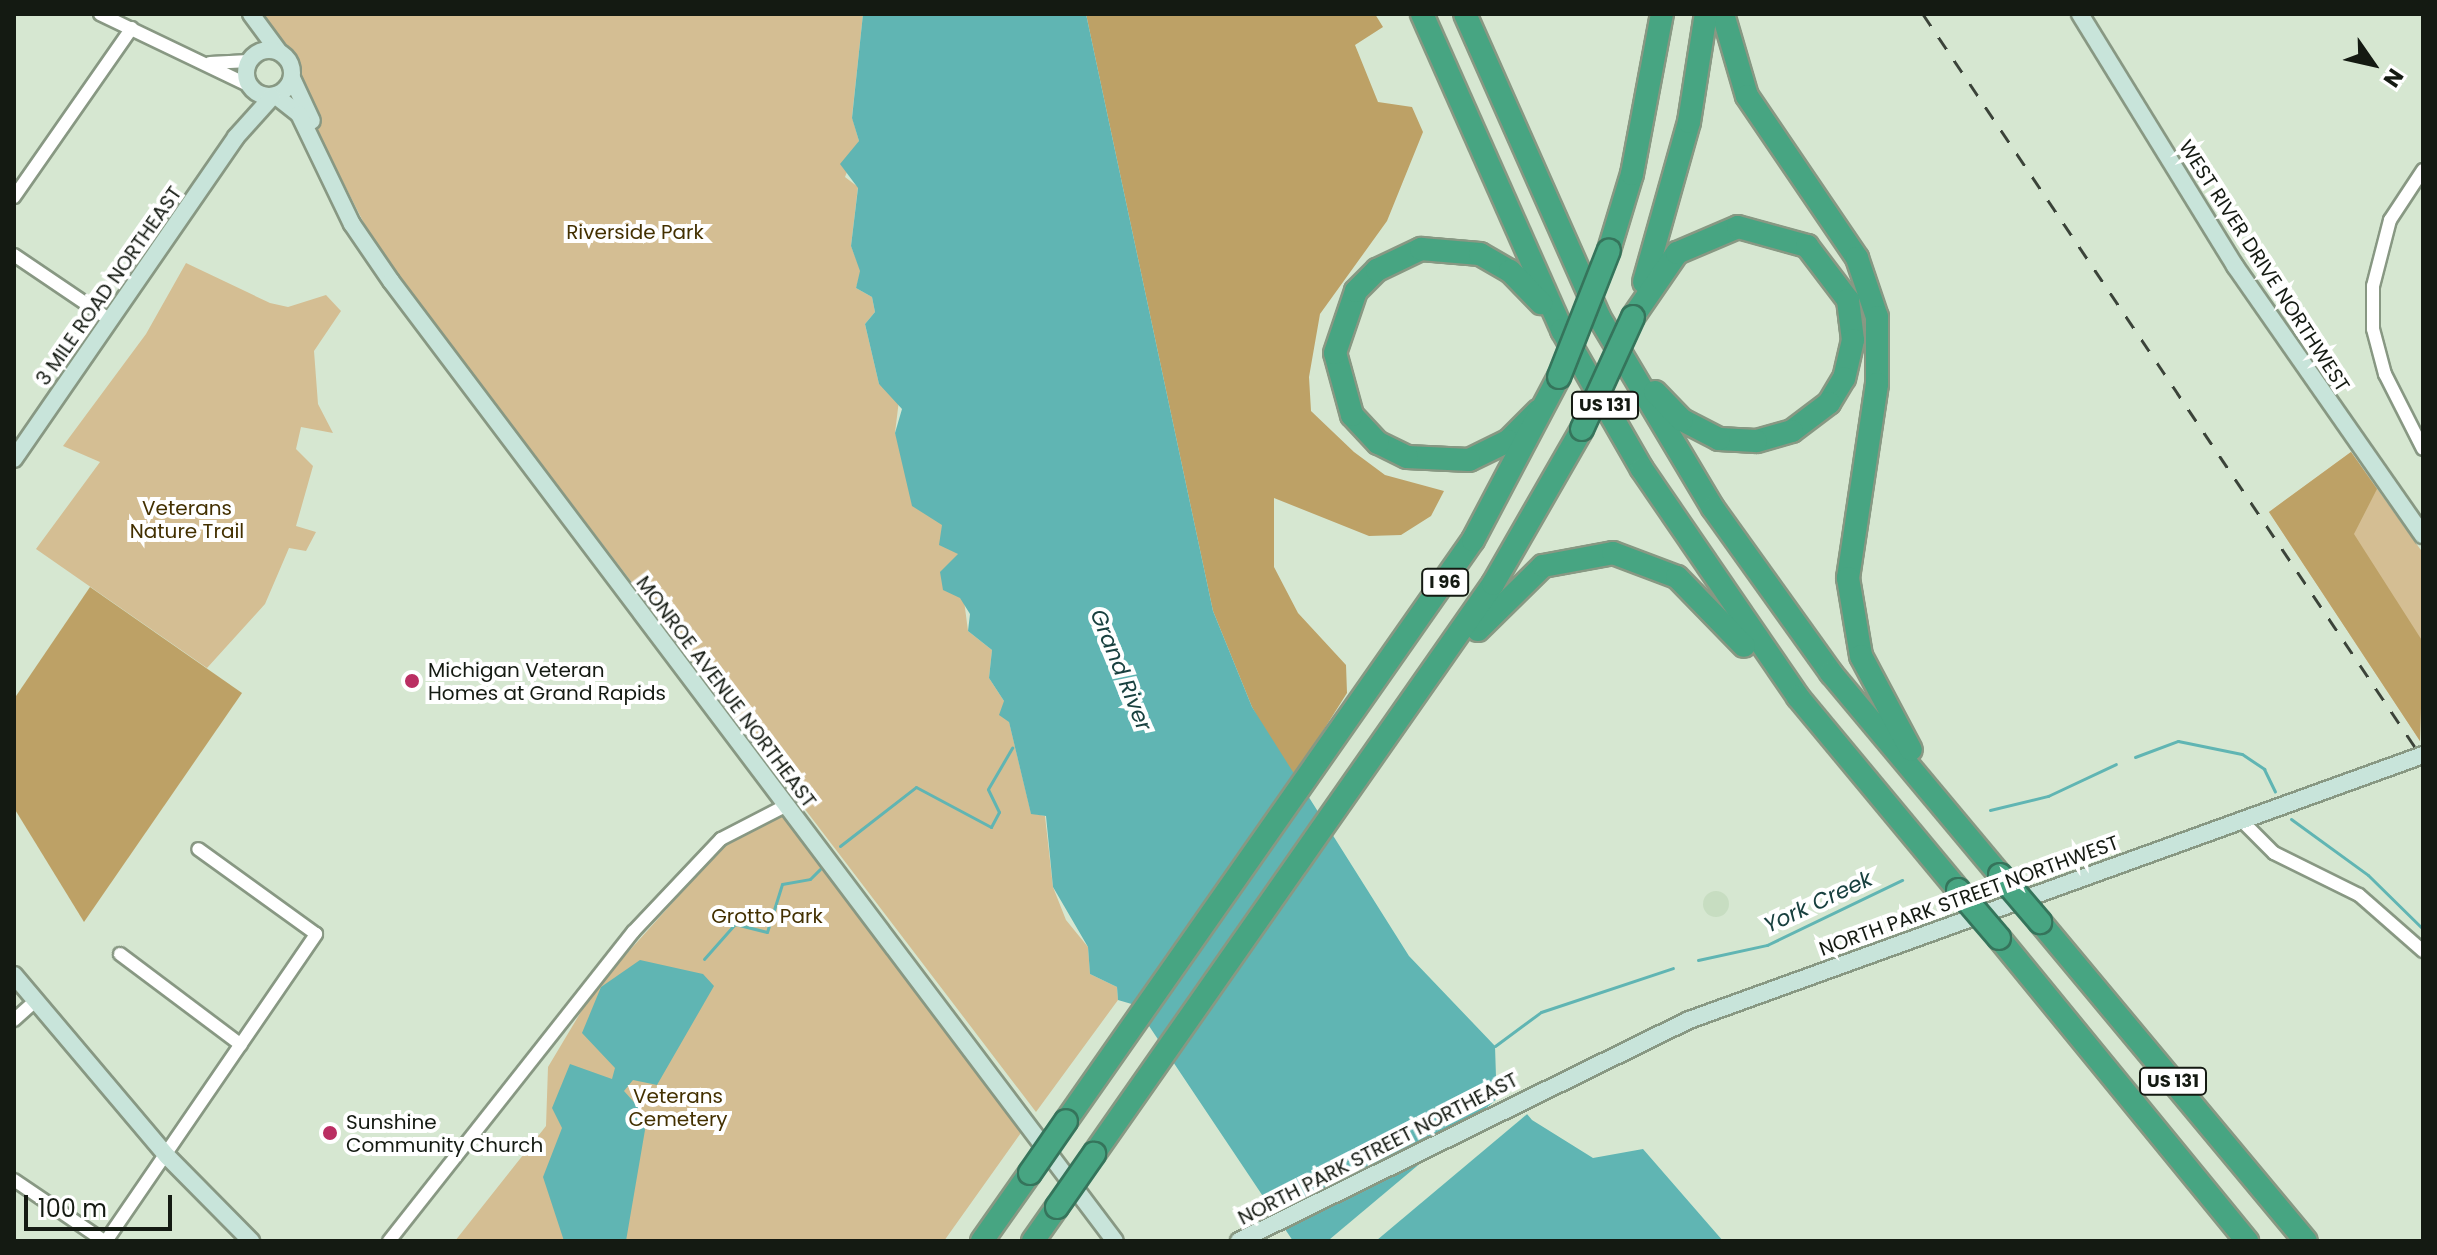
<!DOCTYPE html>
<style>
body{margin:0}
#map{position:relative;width:2437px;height:1255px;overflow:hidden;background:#d6e7d1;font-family:Poppins,sans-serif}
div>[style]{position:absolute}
.built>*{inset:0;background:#c7ddc1}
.round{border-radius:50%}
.green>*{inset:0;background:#d4be93}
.forest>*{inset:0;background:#bda166}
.water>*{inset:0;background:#60b5b3}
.pier>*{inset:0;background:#d6e7d1;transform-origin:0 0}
.stream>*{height:3px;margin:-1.5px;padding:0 1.5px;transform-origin:1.5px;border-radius:1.5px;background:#60b5b3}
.roads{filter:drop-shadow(2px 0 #889883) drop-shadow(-2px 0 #889883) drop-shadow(0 2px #889883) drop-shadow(0 -2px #889883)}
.street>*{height:12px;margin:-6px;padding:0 6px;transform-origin:6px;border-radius:6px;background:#fff}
.secondary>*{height:16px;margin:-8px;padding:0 8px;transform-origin:8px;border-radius:8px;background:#c8e4da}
.secondary>.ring{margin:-8px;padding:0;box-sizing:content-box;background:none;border:16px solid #c8e4da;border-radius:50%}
.highway>*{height:22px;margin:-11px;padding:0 11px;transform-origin:11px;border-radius:11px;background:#47a582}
.rail>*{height:3px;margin-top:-1.5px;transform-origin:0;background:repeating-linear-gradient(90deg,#3b4339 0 14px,transparent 0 28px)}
.bridges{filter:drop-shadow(2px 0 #35745b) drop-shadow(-2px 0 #35745b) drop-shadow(0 2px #35745b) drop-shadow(0 -2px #35745b)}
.highway-bridge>*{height:22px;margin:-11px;padding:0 11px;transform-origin:11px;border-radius:11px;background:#47a582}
.dots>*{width:22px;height:22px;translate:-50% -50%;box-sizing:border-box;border:4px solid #fff;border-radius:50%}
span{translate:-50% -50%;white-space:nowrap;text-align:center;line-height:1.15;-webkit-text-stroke:8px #fff;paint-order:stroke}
.shield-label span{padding:2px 6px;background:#fff;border:2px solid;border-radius:6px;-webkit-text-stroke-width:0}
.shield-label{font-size:18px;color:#141a12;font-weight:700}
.park-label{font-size:20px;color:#433000}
.street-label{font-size:20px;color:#141a12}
.poi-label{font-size:20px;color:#141a12}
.left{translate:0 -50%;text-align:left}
.water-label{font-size:22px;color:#18403f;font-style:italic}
.frame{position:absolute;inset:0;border:16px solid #141a12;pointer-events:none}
.north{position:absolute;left:2333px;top:24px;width:80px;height:80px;-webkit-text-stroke:6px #fff;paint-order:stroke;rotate:124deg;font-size:22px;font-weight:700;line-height:32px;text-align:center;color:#141a12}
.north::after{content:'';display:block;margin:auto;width:28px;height:36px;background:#141a12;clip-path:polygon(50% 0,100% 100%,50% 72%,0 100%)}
.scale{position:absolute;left:24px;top:1195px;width:148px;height:36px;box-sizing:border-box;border:4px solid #141a12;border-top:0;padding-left:10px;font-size:24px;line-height:28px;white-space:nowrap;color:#141a12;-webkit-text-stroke:6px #fff;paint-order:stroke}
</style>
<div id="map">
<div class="built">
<i class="round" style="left:1703px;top:891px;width:26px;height:26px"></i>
</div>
<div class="green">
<i style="clip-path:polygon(258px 14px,863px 14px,852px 117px,859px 141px,845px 177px,858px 187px,851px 246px,861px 271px,856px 288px,872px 297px,875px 312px,865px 324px,879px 384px,899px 400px,895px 433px,958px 554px,968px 631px,992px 650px,989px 678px,1004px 701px,1031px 813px,1045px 816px,1053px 887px,1066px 920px,1088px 947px,1090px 974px,1117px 987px,1118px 1000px,1036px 1112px,376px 247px)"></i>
<i style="clip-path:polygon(186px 263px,270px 303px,288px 307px,326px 295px,341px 311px,314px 351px,318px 404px,333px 433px,301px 427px,296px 449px,313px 466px,296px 526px,316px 532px,306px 551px,289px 548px,265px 604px,207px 668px,36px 549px,100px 462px,63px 446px,146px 334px)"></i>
<i style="clip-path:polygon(2351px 452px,2423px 553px,2420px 741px,2269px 512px)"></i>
<i style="clip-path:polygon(782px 816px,1023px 1130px,944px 1241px,455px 1241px,546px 1126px,548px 1067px,594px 990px,728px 841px)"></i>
</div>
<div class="forest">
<i style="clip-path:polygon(1086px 14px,1375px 14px,1383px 27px,1355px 45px,1378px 102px,1412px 107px,1423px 132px,1387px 221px,1320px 314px,1309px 377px,1311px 411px,1354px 452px,1385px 475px,1444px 491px,1431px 516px,1401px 535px,1369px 536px,1274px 498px,1274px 567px,1298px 613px,1346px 665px,1347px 693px,1292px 780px,1252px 707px,1213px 611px)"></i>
<i style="clip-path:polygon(2351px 452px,2377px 489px,2354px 534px,2423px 642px,2420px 741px,2269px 512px)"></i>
<i style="clip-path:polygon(90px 587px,242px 693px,84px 922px,14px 808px,14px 699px)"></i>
</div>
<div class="water">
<i style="clip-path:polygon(863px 14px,1086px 14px,1213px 611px,1252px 707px,1409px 956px,1495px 1046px,1496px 1077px,1532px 1120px,1593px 1158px,1643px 1149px,1723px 1241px,1293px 1241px,1135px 1005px,1118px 1000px,1117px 987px,1090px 974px,1088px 947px,1053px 887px,1046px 816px,1031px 814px,1009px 722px,999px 715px,1004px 701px,989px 678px,992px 650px,968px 631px,970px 614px,960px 598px,943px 590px,940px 572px,958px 554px,939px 545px,942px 525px,912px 506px,895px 433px,902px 409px,879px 384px,865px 324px,875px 312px,872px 297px,856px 288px,860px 271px,851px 246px,858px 188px,840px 164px,859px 141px,852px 118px)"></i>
<i style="clip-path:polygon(640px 960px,703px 974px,714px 986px,657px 1085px,633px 1080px,624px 1091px,642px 1111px,645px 1130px,626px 1241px,564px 1241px,543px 1177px,562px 1128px,552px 1108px,570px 1064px,612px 1079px,615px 1068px,582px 1033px,601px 987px)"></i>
</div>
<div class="pier">
<i style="left:1510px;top:1088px;width:31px;height:271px;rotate:50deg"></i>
</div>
<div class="stream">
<i style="left:2135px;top:757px;width:46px;rotate:-20.4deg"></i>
<i style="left:2178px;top:741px;width:65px;rotate:11.5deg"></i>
<i style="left:2242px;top:754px;width:27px;rotate:34deg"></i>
<i style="left:2264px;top:769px;width:25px;rotate:64deg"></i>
<i style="left:1990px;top:810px;width:60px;rotate:-13.6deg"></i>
<i style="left:2048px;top:796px;width:75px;rotate:-25.2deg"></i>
<i style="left:2291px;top:819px;width:95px;rotate:36deg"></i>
<i style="left:2368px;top:875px;width:77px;rotate:44.5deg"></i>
<i style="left:840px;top:846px;width:96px;rotate:-37.8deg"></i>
<i style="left:916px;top:787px;width:85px;rotate:28.1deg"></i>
<i style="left:991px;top:827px;width:17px;rotate:-62deg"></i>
<i style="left:999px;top:812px;width:25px;rotate:-116deg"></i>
<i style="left:988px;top:789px;width:48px;rotate:-59.7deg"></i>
<i style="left:704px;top:959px;width:47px;rotate:-48.5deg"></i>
<i style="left:735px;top:924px;width:33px;rotate:14deg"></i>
<i style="left:767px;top:932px;width:50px;rotate:-72.6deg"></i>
<i style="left:782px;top:884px;width:28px;rotate:-10deg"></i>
<i style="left:810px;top:879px;width:14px;rotate:-45deg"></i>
<i style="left:1698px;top:960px;width:71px;rotate:-12.3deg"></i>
<i style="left:1767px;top:945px;width:150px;rotate:-25.7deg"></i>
<i style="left:1495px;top:1046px;width:57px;rotate:-36.5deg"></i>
<i style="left:1541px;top:1012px;width:139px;rotate:-18.4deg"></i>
</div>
<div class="roads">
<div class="street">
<i style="left:100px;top:14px;width:166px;rotate:25.6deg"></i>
<i style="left:210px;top:63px;width:39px;rotate:-3deg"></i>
<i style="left:2423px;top:170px;width:60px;rotate:123.4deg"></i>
<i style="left:2390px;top:220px;width:68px;rotate:104.4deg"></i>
<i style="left:2373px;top:286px;width:43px;rotate:90deg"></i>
<i style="left:2373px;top:329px;width:47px;rotate:75.1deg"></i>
<i style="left:2385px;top:374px;width:84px;rotate:63.1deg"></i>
<i style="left:14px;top:197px;width:206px;rotate:-55.1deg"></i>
<i style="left:14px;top:255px;width:116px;rotate:34.1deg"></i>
<i style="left:2240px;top:819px;width:48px;rotate:45deg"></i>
<i style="left:2274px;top:853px;width:95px;rotate:26.3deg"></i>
<i style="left:2359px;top:895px;width:85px;rotate:41.2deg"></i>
<i style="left:120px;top:954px;width:151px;rotate:36.9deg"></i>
<i style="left:14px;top:1020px;width:27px;rotate:-42deg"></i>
<i style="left:14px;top:1180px;width:109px;rotate:34.1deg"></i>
<i style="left:106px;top:1241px;width:372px;rotate:-55.6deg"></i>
<i style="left:316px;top:934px;width:145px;rotate:-144.2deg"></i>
<i style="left:389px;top:1241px;width:394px;rotate:-51.7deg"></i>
<i style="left:633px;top:932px;width:128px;rotate:-46.6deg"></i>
<i style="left:721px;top:839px;width:74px;rotate:-27.3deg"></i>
</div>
<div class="secondary">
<i style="left:251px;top:14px;width:47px;rotate:53.6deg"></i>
<i style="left:2080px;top:14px;width:296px;rotate:58.4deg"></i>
<i style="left:2235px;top:266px;width:328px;rotate:55.1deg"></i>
<i class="ring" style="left:246px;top:50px;width:30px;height:30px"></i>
<i style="left:292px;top:78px;width:47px;rotate:65.1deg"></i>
<i style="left:276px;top:96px;width:29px;rotate:38deg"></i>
<i style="left:299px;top:114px;width:122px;rotate:64.3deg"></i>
<i style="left:352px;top:224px;width:69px;rotate:55.6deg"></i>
<i style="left:391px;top:281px;width:1202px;rotate:52.98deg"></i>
<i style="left:14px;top:459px;width:391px;rotate:-55.4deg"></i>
<i style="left:236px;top:137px;width:54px;rotate:-48deg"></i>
<i style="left:14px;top:975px;width:237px;rotate:49.8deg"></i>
<i style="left:167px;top:1156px;width:120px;rotate:45.3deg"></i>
<i style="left:1239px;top:1241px;width:501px;rotate:-26.16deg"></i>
<i style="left:1689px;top:1020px;width:780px;rotate:-19.85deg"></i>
</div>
<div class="highway">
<i style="left:1422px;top:14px;width:346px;rotate:66.1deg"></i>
<i style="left:1562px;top:330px;width:160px;rotate:60.1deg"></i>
<i style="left:1642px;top:469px;width:276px;rotate:55.6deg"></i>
<i style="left:1798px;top:697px;width:251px;rotate:50.3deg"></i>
<i style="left:1465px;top:14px;width:331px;rotate:66.1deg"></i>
<i style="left:1599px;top:317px;width:222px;rotate:59.2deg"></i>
<i style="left:1713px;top:508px;width:203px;rotate:54.4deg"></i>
<i style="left:1831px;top:673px;width:263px;rotate:50.1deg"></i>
<i style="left:1723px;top:14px;width:85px;rotate:73.7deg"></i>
<i style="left:1747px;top:96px;width:196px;rotate:55.8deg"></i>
<i style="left:1857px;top:258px;width:62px;rotate:71.3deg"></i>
<i style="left:1877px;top:317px;width:67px;rotate:90deg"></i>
<i style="left:1877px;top:384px;width:196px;rotate:98.5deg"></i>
<i style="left:1848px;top:578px;width:79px;rotate:80.5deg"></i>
<i style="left:1861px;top:656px;width:106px;rotate:62deg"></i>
<i style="left:1609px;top:250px;width:79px;rotate:-73.2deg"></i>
<i style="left:1632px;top:174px;width:163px;rotate:-79.4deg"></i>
<i style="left:1644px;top:282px;width:166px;rotate:-74.3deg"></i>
<i style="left:1689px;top:122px;width:109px;rotate:-81.1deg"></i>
<i style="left:1633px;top:317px;width:78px;rotate:-55.5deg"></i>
<i style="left:1677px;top:253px;width:66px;rotate:-23.1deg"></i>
<i style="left:1738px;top:227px;width:72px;rotate:15.4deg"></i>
<i style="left:1807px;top:246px;width:68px;rotate:52.8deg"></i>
<i style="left:1848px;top:300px;width:40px;rotate:82.9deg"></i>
<i style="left:1853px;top:340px;width:39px;rotate:103deg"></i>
<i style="left:1844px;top:378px;width:29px;rotate:121deg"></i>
<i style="left:1829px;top:403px;width:46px;rotate:142.9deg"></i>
<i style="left:1792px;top:431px;width:37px;rotate:164deg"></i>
<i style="left:1756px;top:441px;width:37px;rotate:-177deg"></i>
<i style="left:1719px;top:439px;width:42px;rotate:-152.8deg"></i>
<i style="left:1682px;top:420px;width:39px;rotate:-134deg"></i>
<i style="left:1538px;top:411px;width:42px;rotate:135deg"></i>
<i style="left:1508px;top:441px;width:43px;rotate:154deg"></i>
<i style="left:1469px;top:460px;width:62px;rotate:-177.2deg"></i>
<i style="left:1407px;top:457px;width:32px;rotate:-154deg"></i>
<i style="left:1378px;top:443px;width:38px;rotate:-133deg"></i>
<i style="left:1352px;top:415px;width:64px;rotate:-105.3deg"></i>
<i style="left:1335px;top:353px;width:65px;rotate:-71.3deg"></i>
<i style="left:1356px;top:291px;width:30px;rotate:-45deg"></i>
<i style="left:1377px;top:270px;width:49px;rotate:-25.5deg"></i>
<i style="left:1421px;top:249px;width:59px;rotate:4.8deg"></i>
<i style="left:1480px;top:254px;width:34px;rotate:30deg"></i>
<i style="left:1510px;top:271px;width:45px;rotate:45.9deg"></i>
<i style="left:1478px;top:630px;width:91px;rotate:-44.6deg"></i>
<i style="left:1543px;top:566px;width:71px;rotate:-10.5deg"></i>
<i style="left:1613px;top:553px;width:68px;rotate:20.6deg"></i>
<i style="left:1677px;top:577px;width:96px;rotate:45.8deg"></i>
<i style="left:2040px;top:922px;width:415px;rotate:50.2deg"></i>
<i style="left:1999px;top:938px;width:392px;rotate:50.7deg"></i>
<i style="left:1066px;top:1121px;width:709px;rotate:-54.99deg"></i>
<i style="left:1473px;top:540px;width:184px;rotate:-62.2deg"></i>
<i style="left:1094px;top:1154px;width:696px;rotate:-55.01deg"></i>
<i style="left:1493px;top:584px;width:179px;rotate:-60.1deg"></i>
<i style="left:982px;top:1241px;width:83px;rotate:-54.8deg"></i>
<i style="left:1033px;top:1241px;width:42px;rotate:-54.8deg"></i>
</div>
</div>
<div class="rail">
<i style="left:1923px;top:14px;width:897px;rotate:56.13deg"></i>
</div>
<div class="bridges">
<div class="highway-bridge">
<i style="left:1559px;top:377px;width:136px;rotate:-68.5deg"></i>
<i style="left:1582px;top:429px;width:123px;rotate:-65.5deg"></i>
<i style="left:2000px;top:875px;width:62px;rotate:49.6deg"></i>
<i style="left:1958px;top:890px;width:63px;rotate:49.5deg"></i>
<i style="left:1030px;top:1173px;width:63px;rotate:-55.3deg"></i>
<i style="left:1057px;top:1207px;width:65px;rotate:-55.1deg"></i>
</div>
</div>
<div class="dots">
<i style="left:412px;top:681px;background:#ba2e62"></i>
<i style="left:330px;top:1133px;background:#ba2e62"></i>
</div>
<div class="shield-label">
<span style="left:1605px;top:405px">US 131</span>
<span style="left:1445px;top:582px">I 96</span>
<span style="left:2173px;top:1081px">US 131</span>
</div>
<div class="park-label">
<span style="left:635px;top:232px">Riverside Park</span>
<span style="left:187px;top:520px">Veterans<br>Nature Trail</span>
<span style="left:767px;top:916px">Grotto Park</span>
<span style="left:678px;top:1108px">Veterans<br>Cemetery</span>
</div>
<div class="street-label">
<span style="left:2264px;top:266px;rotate:57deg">WEST RIVER DRIVE NORTHWEST</span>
<span style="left:109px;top:286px;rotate:-55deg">3 MILE ROAD NORTHEAST</span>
<span style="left:726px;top:692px;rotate:53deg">MONROE AVENUE NORTHEAST</span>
<span style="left:1969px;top:896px;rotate:-20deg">NORTH PARK STREET NORTHWEST</span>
<span style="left:1378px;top:1149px;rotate:-27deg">NORTH PARK STREET NORTHEAST</span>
</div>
<div class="poi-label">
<span class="left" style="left:428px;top:682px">Michigan Veteran<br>Homes at Grand Rapids</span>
<span class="left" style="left:346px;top:1134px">Sunshine<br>Community Church</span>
</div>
<div class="water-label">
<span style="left:1121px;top:670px;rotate:68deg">Grand River</span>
<span style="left:1818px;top:902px;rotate:-25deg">York Creek</span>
</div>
<div class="frame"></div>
<div class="north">N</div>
<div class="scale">100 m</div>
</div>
